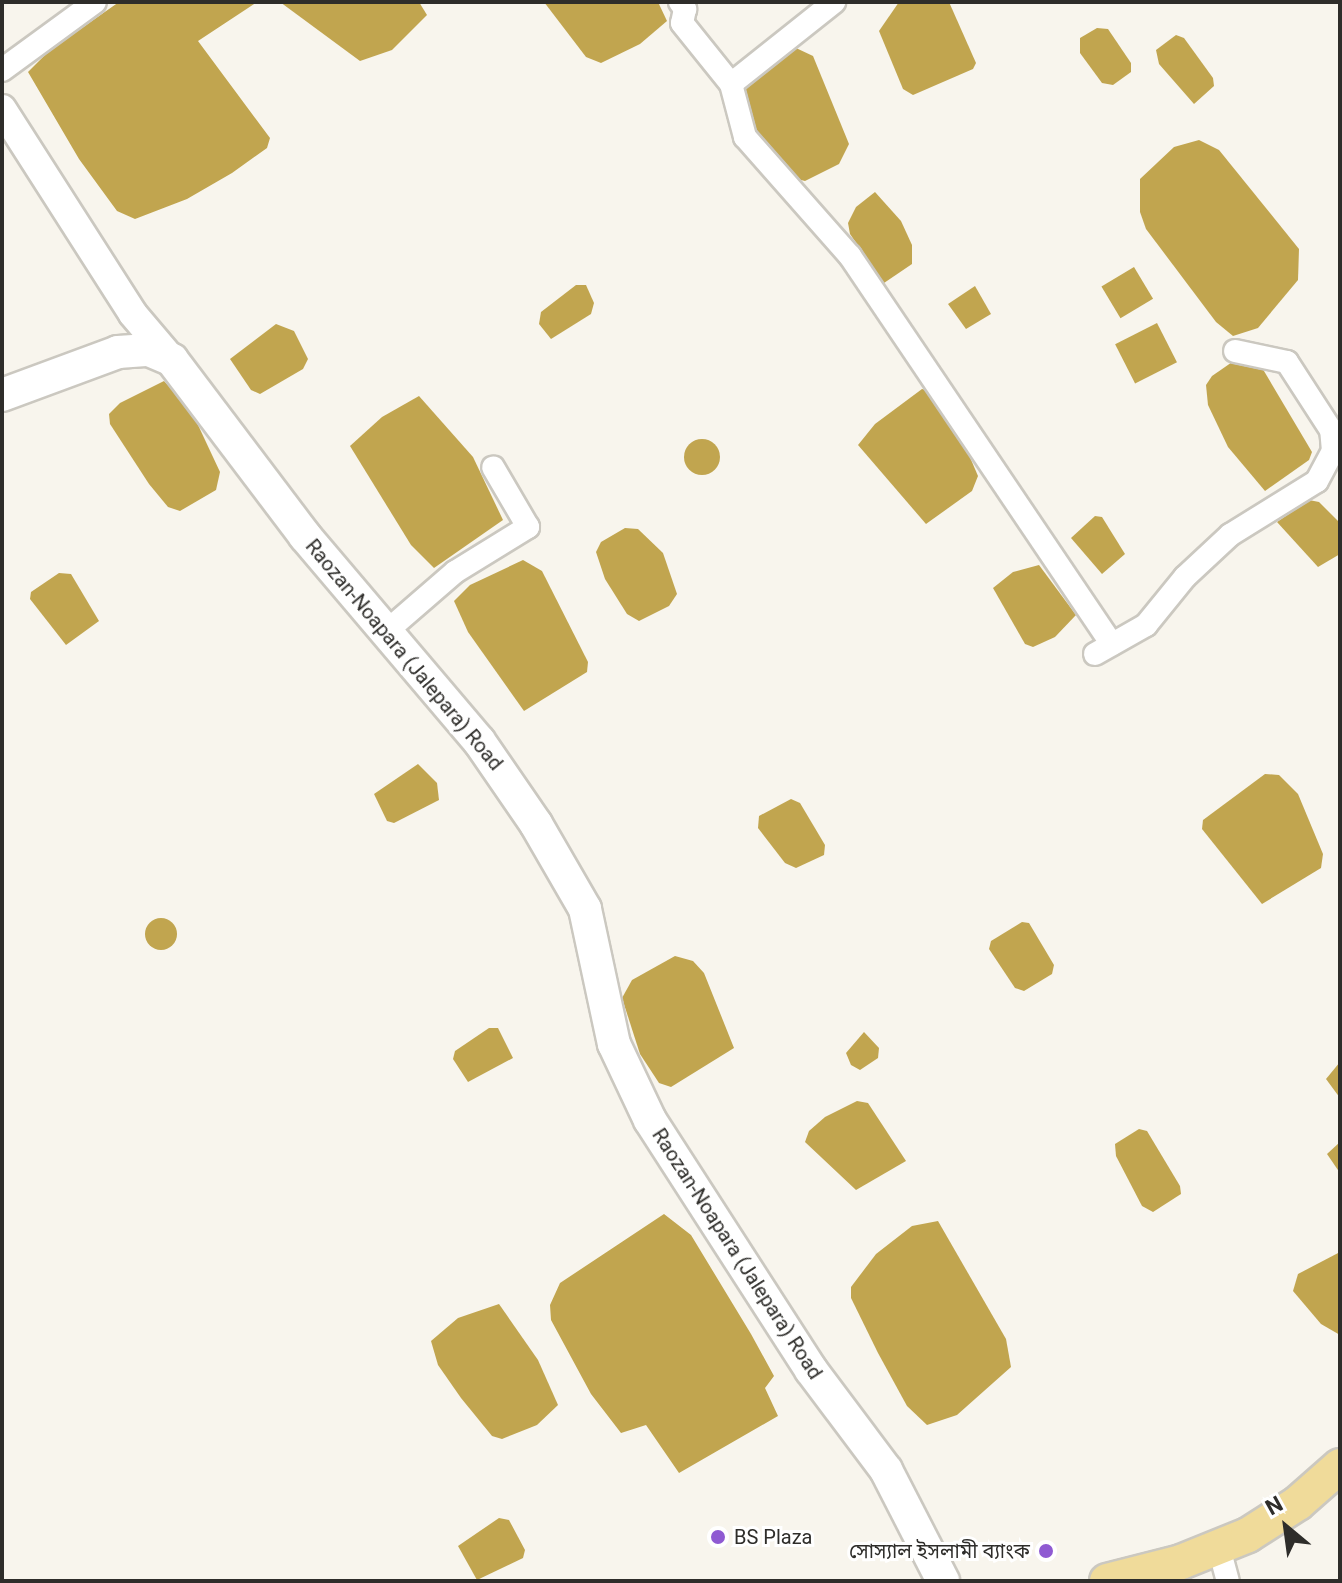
<!DOCTYPE html>
<meta charset="utf-8">
<style>
body{margin:0}
#map{position:relative;width:1342px;height:1583px;overflow:hidden;background:#f8f5ed;font-family:Roboto,"Noto Sans Bengali",sans-serif}
div>[style]{position:absolute}
.water>*{inset:0;background:#c1a54f;transform-origin:0 0}
.round{border-radius:50%}
.roads{filter:drop-shadow(2px 0 #cbc8c0) drop-shadow(-2px 0 #cbc8c0) drop-shadow(0 2px #cbc8c0) drop-shadow(0 -2px #cbc8c0)}
.minor>*{height:22px;margin:-11px;padding:0 11px;transform-origin:11px;border-radius:11px;background:#fff}
.tertiary>*{height:28px;margin:-14px;padding:0 14px;transform-origin:14px;border-radius:14px;background:#fff}
.secondary>*{height:32px;margin:-16px;padding:0 16px;transform-origin:16px;border-radius:16px;background:#fff}
.primary>*{height:34px;margin:-17px;padding:0 17px;transform-origin:17px;border-radius:17px;background:#f0db9a}
.dots>*{width:22px;height:22px;translate:-50% -50%;box-sizing:border-box;border:4px solid #fff;border-radius:50%}
span{translate:-50% -50%;white-space:nowrap;text-align:center;line-height:1.15;-webkit-text-stroke:6px #fff;paint-order:stroke}
.street-label{font-size:20px;color:#2e2d2a}
.poi-label{font-size:20px;color:#2e2d2a}
.left{translate:0 -50%;text-align:left}
.right{translate:-100% -50%;text-align:right}
.frame{position:absolute;inset:0;border:4px solid #2e2d2a;pointer-events:none}
.north{position:absolute;left:1246px;top:1487px;width:80px;height:80px;-webkit-text-stroke:6px #fff;paint-order:stroke;rotate:331deg;font-size:22px;font-weight:700;line-height:32px;text-align:center;color:#2e2d2a}
.north::after{content:'';display:block;margin:auto;width:28px;height:36px;background:#2e2d2a;clip-path:polygon(50% 0,100% 100%,50% 72%,0 100%)}
</style>
<div id="map">
<div class="water">
<i style="clip-path:polygon(119px 2px,257px 2px,198px 41px,270px 138px,267px 148px,232px 173px,187px 199px,135px 219px,117px 211px,79px 159px,28px 72px,49px 51px)"></i>
<i style="clip-path:polygon(280px 2px,419px 2px,427px 15px,392px 50px,360px 61px)"></i>
<i style="clip-path:polygon(544px 2px,658px 2px,667px 21px,640px 44px,601px 63px,586px 57px)"></i>
<i style="clip-path:polygon(899px 2px,949px 2px,976px 63px,973px 69px,913px 95px,903px 89px,879px 31px)"></i>
<i style="clip-path:polygon(1097px 28px,1108px 29px,1131px 63px,1131px 72px,1113px 85px,1102px 83px,1080px 53px,1080px 38px)"></i>
<i style="clip-path:polygon(1176px 35px,1184px 38px,1213px 78px,1214px 86px,1194px 104px,1159px 64px,1156px 50px)"></i>
<i style="clip-path:polygon(796px 48px,813px 56px,849px 144px,839px 164px,805px 181px,793px 178px,775px 160px,753px 126px,742px 90px,746px 79px,774px 56px)"></i>
<i style="clip-path:polygon(1199px 140px,1219px 150px,1299px 249px,1298px 280px,1258px 328px,1233px 336px,1216px 322px,1146px 229px,1140px 212px,1140px 179px,1174px 147px)"></i>
<i style="clip-path:polygon(875px 192px,901px 221px,912px 245px,912px 264px,884px 283px,850px 234px,848px 223px,856px 207px)"></i>
<i style="left:1134px;top:267px;width:37px;height:38px;rotate:59deg"></i>
<i style="clip-path:polygon(576px 285px,586px 285px,594px 303px,591px 314px,551px 339px,539px 324px,541px 312px)"></i>
<i style="clip-path:polygon(975px 286px,991px 314px,966px 329px,948px 304px)"></i>
<i style="left:1157px;top:323px;width:44px;height:47px;rotate:63deg"></i>
<i style="clip-path:polygon(276px 324px,294px 331px,308px 359px,303px 369px,260px 394px,251px 390px,230px 359px)"></i>
<i style="clip-path:polygon(1238px 358px,1261px 366px,1312px 452px,1309px 460px,1265px 491px,1228px 447px,1208px 405px,1206px 385px,1212px 376px)"></i>
<i style="clip-path:polygon(164px 381px,191px 410px,220px 472px,216px 490px,180px 511px,168px 507px,149px 484px,110px 424px,109px 414px,120px 403px)"></i>
<i style="clip-path:polygon(922px 389px,930px 391px,957px 427px,978px 476px,972px 491px,926px 524px,858px 445px,875px 424px)"></i>
<i style="clip-path:polygon(419px 396px,473px 457px,503px 520px,434px 568px,411px 545px,350px 446px,382px 417px)"></i>
<i class="round" style="left:684px;top:439px;width:36px;height:36px"></i>
<i style="clip-path:polygon(1309px 500px,1319px 502px,1340px 523px,1340px 554px,1318px 567px,1277px 522px)"></i>
<i style="clip-path:polygon(1095px 516px,1102px 517px,1125px 554px,1102px 574px,1071px 538px)"></i>
<i style="clip-path:polygon(625px 528px,638px 529px,663px 553px,677px 594px,669px 606px,639px 621px,627px 614px,605px 579px,596px 552px,601px 542px)"></i>
<i style="clip-path:polygon(523px 560px,542px 571px,588px 662px,587px 672px,524px 711px,468px 632px,454px 601px,470px 585px)"></i>
<i style="clip-path:polygon(1039px 565px,1076px 615px,1055px 637px,1033px 647px,1025px 644px,993px 588px,1013px 572px)"></i>
<i style="clip-path:polygon(59px 573px,71px 574px,99px 621px,66px 645px,30px 599px,31px 592px)"></i>
<i style="clip-path:polygon(418px 764px,437px 783px,439px 800px,394px 823px,387px 821px,374px 794px)"></i>
<i style="clip-path:polygon(1265px 774px,1279px 775px,1298px 794px,1323px 854px,1321px 868px,1262px 904px,1202px 829px,1203px 820px)"></i>
<i style="clip-path:polygon(791px 799px,800px 803px,825px 845px,824px 855px,796px 868px,785px 863px,758px 828px,759px 816px)"></i>
<i class="round" style="left:145px;top:918px;width:32px;height:32px"></i>
<i style="clip-path:polygon(1022px 922px,1029px 923px,1054px 965px,1052px 974px,1024px 991px,1015px 988px,989px 949px,991px 941px)"></i>
<i style="clip-path:polygon(675px 956px,693px 961px,704px 973px,734px 1048px,671px 1087px,659px 1083px,640px 1054px,622px 998px,632px 980px)"></i>
<i style="clip-path:polygon(489px 1028px,498px 1028px,513px 1058px,468px 1082px,453px 1059px,455px 1051px)"></i>
<i style="clip-path:polygon(864px 1032px,879px 1048px,878px 1058px,860px 1070px,851px 1065px,846px 1053px)"></i>
<i style="clip-path:polygon(1340px 1062px,1340px 1098px,1326px 1079px)"></i>
<i style="clip-path:polygon(857px 1101px,868px 1103px,906px 1161px,856px 1190px,805px 1142px,809px 1131px,825px 1117px)"></i>
<i style="clip-path:polygon(1139px 1129px,1147px 1131px,1180px 1186px,1181px 1194px,1153px 1212px,1142px 1206px,1116px 1156px,1115px 1144px)"></i>
<i style="clip-path:polygon(1340px 1142px,1340px 1173px,1327px 1154px)"></i>
<i style="clip-path:polygon(664px 1214px,691px 1235px,751px 1334px,774px 1376px,765px 1388px,778px 1416px,679px 1473px,646px 1425px,621px 1433px,591px 1394px,551px 1320px,550px 1305px,560px 1283px)"></i>
<i style="clip-path:polygon(938px 1221px,1006px 1339px,1011px 1367px,957px 1415px,927px 1425px,907px 1406px,878px 1353px,851px 1298px,851px 1287px,876px 1254px,912px 1226px)"></i>
<i style="clip-path:polygon(1340px 1252px,1340px 1335px,1321px 1324px,1293px 1291px,1298px 1274px)"></i>
<i style="clip-path:polygon(499px 1304px,538px 1360px,558px 1405px,537px 1425px,502px 1439px,492px 1436px,461px 1398px,438px 1365px,431px 1341px,458px 1318px)"></i>
<i style="clip-path:polygon(499px 1518px,509px 1520px,525px 1550px,523px 1558px,477px 1580px,458px 1546px)"></i>
</div>
<div class="roads">
<div class="minor">
<i style="left:680px;top:2px;width:9px;rotate:54deg"></i>
<i style="left:685px;top:9px;width:14px;rotate:102deg"></i>
<i style="left:682px;top:23px;width:78px;rotate:51.2deg"></i>
<i style="left:731px;top:84px;width:55px;rotate:75.2deg"></i>
<i style="left:745px;top:137px;width:159px;rotate:48.6deg"></i>
<i style="left:850px;top:256px;width:468px;rotate:56deg"></i>
<i style="left:2px;top:70px;width:115px;rotate:-36.2deg"></i>
<i style="left:731px;top:84px;width:132px;rotate:-38.5deg"></i>
<i style="left:388px;top:630px;width:89px;rotate:-40.9deg"></i>
<i style="left:455px;top:572px;width:86px;rotate:-31.7deg"></i>
<i style="left:528px;top:527px;width:69px;rotate:-120.3deg"></i>
<i style="left:1095px;top:654px;width:59px;rotate:-29.6deg"></i>
<i style="left:1146px;top:625px;width:62px;rotate:-50.9deg"></i>
<i style="left:1185px;top:577px;width:62px;rotate:-43deg"></i>
<i style="left:1230px;top:535px;width:102px;rotate:-31.8deg"></i>
<i style="left:1317px;top:481px;width:34px;rotate:-62deg"></i>
<i style="left:1333px;top:451px;width:21px;rotate:-95deg"></i>
<i style="left:1331px;top:430px;width:81px;rotate:-122.9deg"></i>
<i style="left:1287px;top:362px;width:53px;rotate:-168.1deg"></i>
<i style="left:1219px;top:1548px;width:34px;rotate:75deg"></i>
</div>
<div class="tertiary">
<i style="left:2px;top:109px;width:243px;rotate:57.4deg"></i>
<i style="left:133px;top:314px;width:60px;rotate:49.7deg"></i>
</div>
<div class="secondary">
<i style="left:2px;top:395px;width:124px;rotate:-20.3deg"></i>
<i style="left:118px;top:352px;width:31px;rotate:-4deg"></i>
<i style="left:149px;top:350px;width:25px;rotate:23deg"></i>
<i style="left:172px;top:360px;width:221px;rotate:52.9deg"></i>
<i style="left:305px;top:536px;width:269px;rotate:49.7deg"></i>
<i style="left:479px;top:741px;width:101px;rotate:55.5deg"></i>
<i style="left:536px;top:824px;width:98px;rotate:60deg"></i>
<i style="left:585px;top:909px;width:138px;rotate:77.9deg"></i>
<i style="left:614px;top:1044px;width:84px;rotate:64.7deg"></i>
<i style="left:650px;top:1120px;width:297px;rotate:57.2deg"></i>
<i style="left:811px;top:1370px;width:125px;rotate:53.1deg"></i>
<i style="left:886px;top:1470px;width:125px;rotate:62.8deg"></i>
</div>
<div class="primary">
<i style="left:1107px;top:1581px;width:76px;rotate:-14.4deg"></i>
<i style="left:1181px;top:1562px;width:72px;rotate:-21.9deg"></i>
<i style="left:1248px;top:1535px;width:59px;rotate:-32.6deg"></i>
<i style="left:1298px;top:1503px;width:56px;rotate:-41.4deg"></i>
</div>
</div>
<div class="dots">
<i style="left:718px;top:1537px;background:#8f5ad2"></i>
<i style="left:1046px;top:1551px;background:#8f5ad2"></i>
</div>
<div class="street-label">
<span style="left:404px;top:655px;rotate:50deg">Raozan-Noapara (Jalepara) Road</span>
<span style="left:737px;top:1254px;rotate:57deg">Raozan-Noapara (Jalepara) Road</span>
</div>
<div class="poi-label">
<span class="left" style="left:734px;top:1537px">BS Plaza</span>
<span class="right" style="left:1030px;top:1551px">সোস্যাল ইসলামী ব্যাংক</span>
</div>
<div class="frame"></div>
<div class="north">N</div>
</div>
